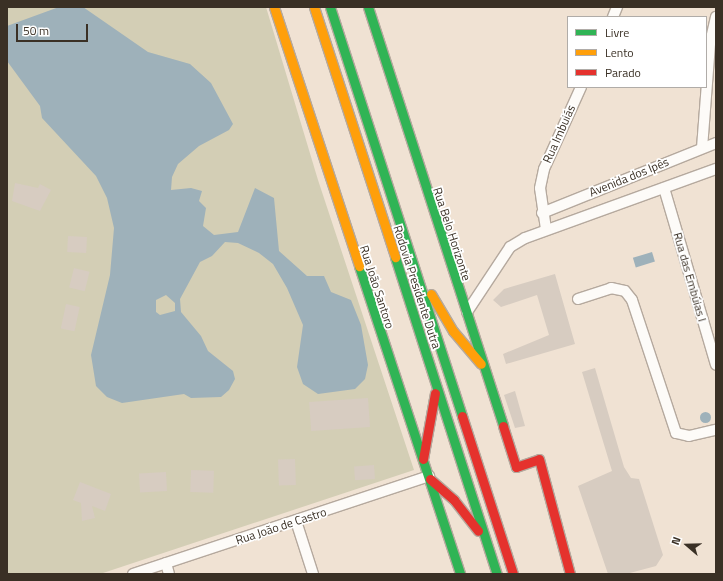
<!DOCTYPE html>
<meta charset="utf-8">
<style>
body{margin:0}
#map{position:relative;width:723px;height:581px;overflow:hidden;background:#f0e2d3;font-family:"Titillium Web",sans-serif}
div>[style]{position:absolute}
.green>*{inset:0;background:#d3ceb5}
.water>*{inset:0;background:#9eb1ba;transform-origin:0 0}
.round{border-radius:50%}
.building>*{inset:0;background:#d7ccc1;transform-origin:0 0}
.roads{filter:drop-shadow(1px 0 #b5a99e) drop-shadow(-1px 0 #b5a99e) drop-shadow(0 1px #b5a99e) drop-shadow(0 -1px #b5a99e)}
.street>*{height:10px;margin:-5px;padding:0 5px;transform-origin:5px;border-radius:5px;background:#fdfbf8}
.fast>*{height:9px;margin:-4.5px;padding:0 4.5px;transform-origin:4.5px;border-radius:4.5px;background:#30b455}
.slow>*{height:9px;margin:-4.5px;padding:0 4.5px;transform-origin:4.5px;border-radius:4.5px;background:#ff9f0a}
.jam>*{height:9px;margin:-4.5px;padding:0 4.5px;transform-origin:4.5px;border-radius:4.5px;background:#e5322d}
span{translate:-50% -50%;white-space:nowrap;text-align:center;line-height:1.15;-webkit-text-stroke:3.5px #fff;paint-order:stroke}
.street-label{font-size:12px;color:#3a3025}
.frame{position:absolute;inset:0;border:8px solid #3a3025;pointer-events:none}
.legend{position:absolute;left:567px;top:16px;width:140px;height:72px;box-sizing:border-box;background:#fff;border:1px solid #b0aca8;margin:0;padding:5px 7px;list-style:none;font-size:12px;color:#3a3025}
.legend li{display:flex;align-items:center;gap:8px;height:20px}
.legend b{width:20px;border:1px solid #b0aca8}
.north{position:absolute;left:667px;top:525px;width:40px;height:40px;-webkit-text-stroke:3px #fff;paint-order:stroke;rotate:290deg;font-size:11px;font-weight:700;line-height:16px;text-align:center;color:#3a3025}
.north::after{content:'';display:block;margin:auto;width:14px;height:18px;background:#3a3025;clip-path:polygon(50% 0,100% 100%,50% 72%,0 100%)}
.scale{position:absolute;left:16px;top:24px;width:72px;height:18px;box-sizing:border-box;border:2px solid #3a3025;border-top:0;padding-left:5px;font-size:12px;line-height:14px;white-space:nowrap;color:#3a3025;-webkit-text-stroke:3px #fff;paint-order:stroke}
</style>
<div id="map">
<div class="green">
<i style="clip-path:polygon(7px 7px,266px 7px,318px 180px,414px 470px,100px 574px,7px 574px)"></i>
</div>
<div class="water">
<i style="clip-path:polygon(evenodd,59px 7px,83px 7px,148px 52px,190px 64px,211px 83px,233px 124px,229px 130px,199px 146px,178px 164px,172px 177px,171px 190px,191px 188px,202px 191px,199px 201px,206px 208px,203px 226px,214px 235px,238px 232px,255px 188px,274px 198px,279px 251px,307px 276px,324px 276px,331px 292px,351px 300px,361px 325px,368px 365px,365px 379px,355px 389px,318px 394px,303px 384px,297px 367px,303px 325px,287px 288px,273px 264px,259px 253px,238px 243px,225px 242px,212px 256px,200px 262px,180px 299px,181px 312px,201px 336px,208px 351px,233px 371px,235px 379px,229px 390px,221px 397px,191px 398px,184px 394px,122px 403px,107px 397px,96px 386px,91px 355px,110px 275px,114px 228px,107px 198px,96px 176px,42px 118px,40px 106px,7px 61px,7px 26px,59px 7px,166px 295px,175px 303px,175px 311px,160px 315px,156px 312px,156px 300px,166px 295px)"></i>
<i style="left:652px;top:252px;width:10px;height:20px;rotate:73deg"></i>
<i class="round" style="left:699.5px;top:411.5px;width:11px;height:11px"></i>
</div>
<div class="building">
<i style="clip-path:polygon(15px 183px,38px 188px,40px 184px,51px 190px,40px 211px,12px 201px)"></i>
<i style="left:68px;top:236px;width:19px;height:16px;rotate:3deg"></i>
<i style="left:74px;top:268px;width:16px;height:20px;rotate:14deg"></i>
<i style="clip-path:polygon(555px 274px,575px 344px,506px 364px,503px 354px,549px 335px,537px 295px,501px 307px,493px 300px,504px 289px)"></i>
<i style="left:66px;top:304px;width:14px;height:25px;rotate:12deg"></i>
<i style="clip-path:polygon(595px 368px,624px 467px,631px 478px,639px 479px,663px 555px,656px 566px,626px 574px,608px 574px,578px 486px,612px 471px,582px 372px)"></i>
<i style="clip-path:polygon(515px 391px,525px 426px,515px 428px,504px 395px)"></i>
<i style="left:368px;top:398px;width:29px;height:59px;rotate:86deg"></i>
<i style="left:295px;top:459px;width:26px;height:17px;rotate:88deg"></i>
<i style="left:374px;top:465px;width:14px;height:20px;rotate:86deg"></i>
<i style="left:191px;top:470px;width:23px;height:22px;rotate:2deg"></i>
<i style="left:166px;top:472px;width:19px;height:27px;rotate:87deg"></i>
<i style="clip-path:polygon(80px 482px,111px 494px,105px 511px,92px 506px,95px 518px,82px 521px,81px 503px,73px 500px)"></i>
</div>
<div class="roads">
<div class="street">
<i style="left:613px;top:17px;width:11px;rotate:-68deg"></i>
<i style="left:702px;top:148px;width:105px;rotate:-85.6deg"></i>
<i style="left:710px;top:43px;width:27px;rotate:-77deg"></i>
<i style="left:664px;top:188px;width:184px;rotate:73.6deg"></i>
<i style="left:542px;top:213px;width:188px;rotate:-21.9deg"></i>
<i style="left:546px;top:229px;width:41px;rotate:-98.3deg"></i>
<i style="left:540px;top:188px;width:19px;rotate:-78deg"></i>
<i style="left:544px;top:169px;width:90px;rotate:-65.7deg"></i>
<i style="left:578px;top:299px;width:35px;rotate:-18deg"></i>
<i style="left:611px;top:288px;width:14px;rotate:12deg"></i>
<i style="left:625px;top:291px;width:11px;rotate:52deg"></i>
<i style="left:632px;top:300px;width:140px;rotate:71.7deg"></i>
<i style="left:676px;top:433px;width:13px;rotate:13deg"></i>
<i style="left:689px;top:436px;width:28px;rotate:-13deg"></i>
<i style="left:467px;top:312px;width:78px;rotate:-56.5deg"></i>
<i style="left:510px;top:247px;width:17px;rotate:-31deg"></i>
<i style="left:525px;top:238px;width:203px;rotate:-19.9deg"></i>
<i style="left:296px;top:521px;width:56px;rotate:72.2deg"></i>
<i style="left:166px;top:563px;width:11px;rotate:75deg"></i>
<i style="left:133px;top:574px;width:312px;rotate:-18.3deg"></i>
</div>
<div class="fast">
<i style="left:330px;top:7px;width:430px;rotate:72.1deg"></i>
<i style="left:368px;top:7px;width:440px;rotate:72.1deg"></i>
<i style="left:395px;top:257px;width:333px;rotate:72.2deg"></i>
<i style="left:359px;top:266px;width:324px;rotate:71.8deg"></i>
</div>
<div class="slow">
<i style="left:274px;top:7px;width:273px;rotate:71.8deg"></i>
<i style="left:314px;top:7px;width:263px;rotate:72deg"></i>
<i style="left:431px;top:294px;width:43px;rotate:59.3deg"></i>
<i style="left:453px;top:331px;width:43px;rotate:49.7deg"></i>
</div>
<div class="jam">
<i style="left:462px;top:416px;width:166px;rotate:72.1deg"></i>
<i style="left:503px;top:426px;width:43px;rotate:72.4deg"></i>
<i style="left:516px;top:467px;width:24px;rotate:-19deg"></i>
<i style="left:539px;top:459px;width:119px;rotate:74.9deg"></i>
<i style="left:423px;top:459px;width:67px;rotate:-79.7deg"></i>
<i style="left:430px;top:479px;width:32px;rotate:41deg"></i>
<i style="left:454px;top:500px;width:39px;rotate:52deg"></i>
</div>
</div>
<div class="street-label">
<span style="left:559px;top:134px;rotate:-66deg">Rua Imbuiás</span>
<span style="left:629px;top:177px;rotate:-22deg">Avenida dos Ipês</span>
<span style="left:452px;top:234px;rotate:72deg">Rua Belo Horizonte</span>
<span style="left:690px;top:277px;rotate:74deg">Rua das Embúias I</span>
<span style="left:377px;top:287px;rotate:72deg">Rua João Santoro</span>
<span style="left:417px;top:287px;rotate:72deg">Rodovia Presidente Dutra</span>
<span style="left:281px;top:526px;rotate:-18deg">Rua João de Castro</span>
</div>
<div class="frame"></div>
<ul class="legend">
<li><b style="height:5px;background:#30b455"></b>Livre</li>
<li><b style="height:5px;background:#ff9f0a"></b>Lento</li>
<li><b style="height:5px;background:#e5322d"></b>Parado</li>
</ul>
<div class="north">N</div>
<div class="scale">50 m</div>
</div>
